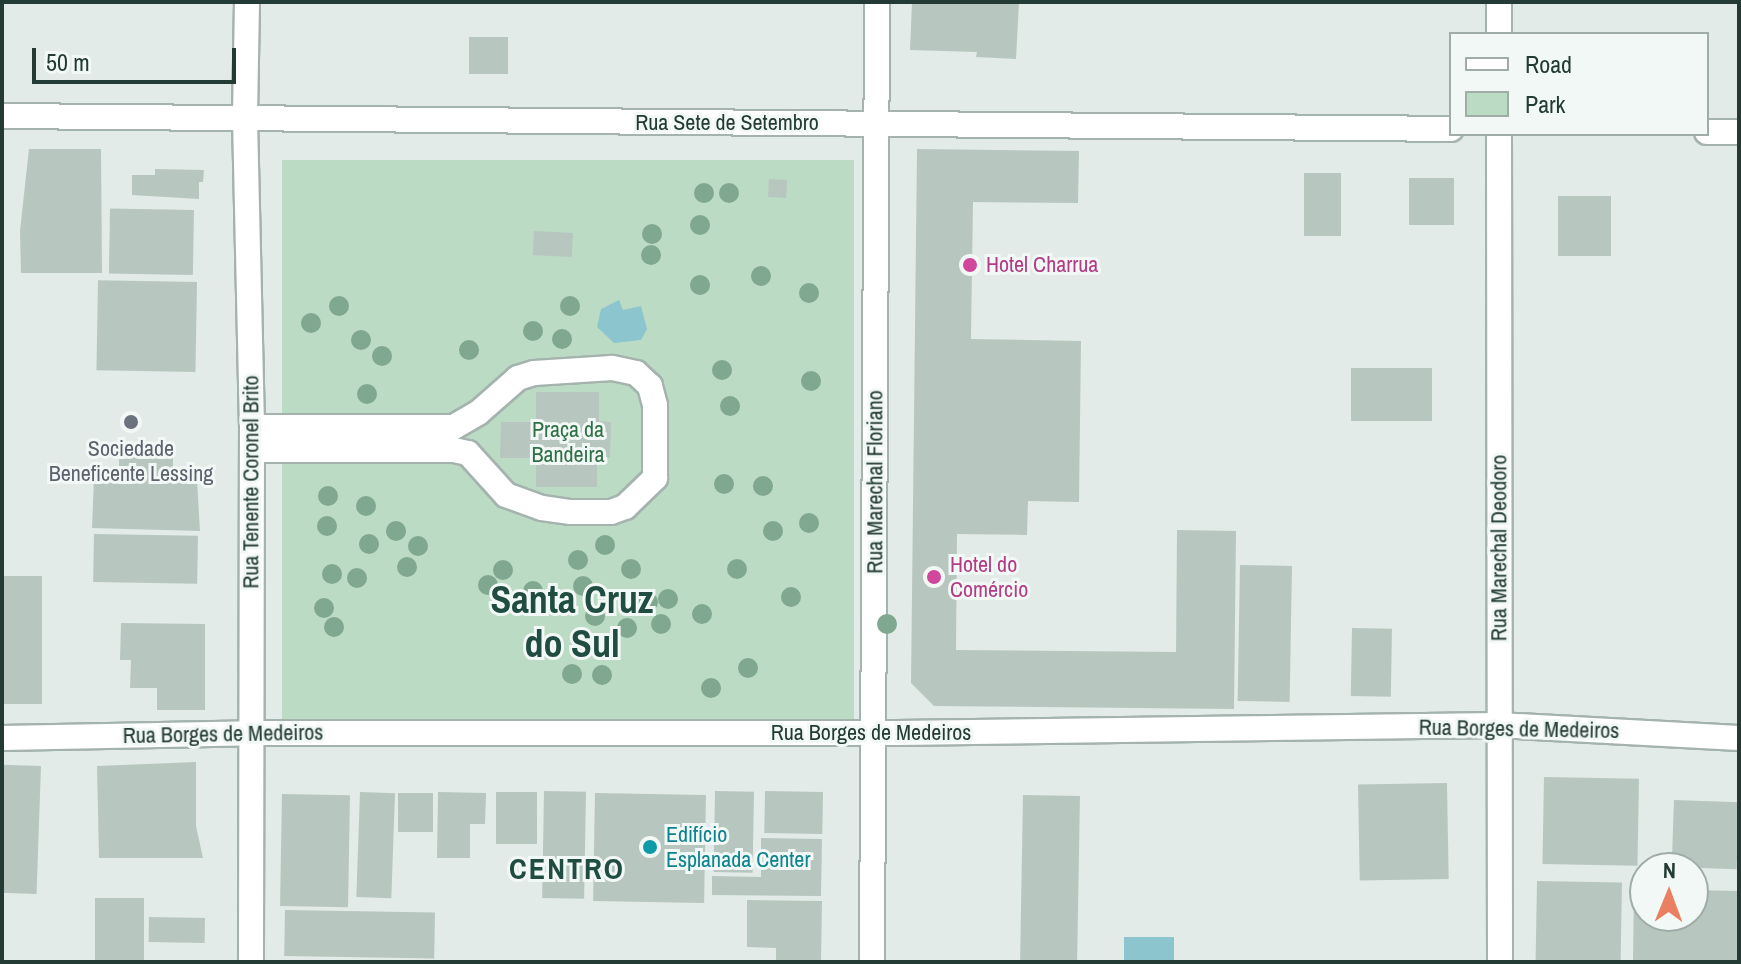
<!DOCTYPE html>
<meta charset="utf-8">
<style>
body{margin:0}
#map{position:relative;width:1741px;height:964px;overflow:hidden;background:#e2ebe7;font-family:"Archivo Narrow",sans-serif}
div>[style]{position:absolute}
.green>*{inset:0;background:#bcdbc4;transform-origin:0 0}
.water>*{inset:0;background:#8dc5ce;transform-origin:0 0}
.building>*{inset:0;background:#b8c6c0;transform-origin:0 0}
.roads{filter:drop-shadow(2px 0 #a5b3ae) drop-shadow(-2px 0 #a5b3ae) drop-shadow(0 2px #a5b3ae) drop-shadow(0 -2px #a5b3ae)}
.minor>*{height:24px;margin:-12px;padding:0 12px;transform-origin:12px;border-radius:12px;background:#fff}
.trees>*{width:20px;height:20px;margin:-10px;border-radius:50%;background:#80a78f}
.dots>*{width:22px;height:22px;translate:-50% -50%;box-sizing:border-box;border:4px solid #f2f8f5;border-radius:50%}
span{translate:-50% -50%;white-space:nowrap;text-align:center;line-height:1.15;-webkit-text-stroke:6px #f2f8f5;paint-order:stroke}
.street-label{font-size:22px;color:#233b34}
.hotel-label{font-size:22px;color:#b23c85}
.left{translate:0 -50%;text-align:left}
.park-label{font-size:22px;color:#2f7047}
.worship-label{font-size:22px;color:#5b616d}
.culture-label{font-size:22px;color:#0d838f}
.district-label{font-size:30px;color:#204c41;font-weight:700;letter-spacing:2px}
.town-label{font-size:38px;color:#204c41;font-weight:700}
.frame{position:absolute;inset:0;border:4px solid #233b34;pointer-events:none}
.legend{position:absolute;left:1449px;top:32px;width:260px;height:104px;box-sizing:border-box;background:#f2f8f5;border:2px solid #9faca8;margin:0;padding:10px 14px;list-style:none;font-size:24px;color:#233b34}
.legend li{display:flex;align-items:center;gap:16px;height:40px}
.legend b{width:40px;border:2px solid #9faca8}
.north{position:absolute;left:1629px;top:852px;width:80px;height:80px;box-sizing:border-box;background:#f2f8f5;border:2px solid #9faca8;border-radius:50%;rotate:1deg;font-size:22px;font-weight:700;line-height:32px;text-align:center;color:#233b34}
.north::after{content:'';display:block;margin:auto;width:28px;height:36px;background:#ea7f61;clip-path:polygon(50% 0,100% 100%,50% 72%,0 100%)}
.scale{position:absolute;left:32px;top:48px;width:204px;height:36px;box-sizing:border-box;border:4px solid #233b34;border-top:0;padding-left:10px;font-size:24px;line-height:28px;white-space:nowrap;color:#233b34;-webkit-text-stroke:6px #f2f8f5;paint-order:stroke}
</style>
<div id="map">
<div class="green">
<i style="left:282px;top:160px;width:572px;height:563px"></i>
</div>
<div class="water">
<i style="clip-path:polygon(619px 300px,623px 310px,641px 306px,647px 329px,641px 340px,614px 343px,597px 327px,601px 309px)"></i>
<i style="left:1124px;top:937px;width:50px;height:25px"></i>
</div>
<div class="building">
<i style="clip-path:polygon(912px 2px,1019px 2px,1016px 59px,976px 57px,977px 52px,910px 50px)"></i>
<i style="left:469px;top:37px;width:39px;height:37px"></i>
<i style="clip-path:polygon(29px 149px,101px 149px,102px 273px,21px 273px,20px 231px)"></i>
<i style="clip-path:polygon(917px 149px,1079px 151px,1078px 203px,973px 202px,971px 339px,1081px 341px,1079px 502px,1028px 501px,1027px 535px,957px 534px,956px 650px,1176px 652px,1177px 530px,1236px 531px,1234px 709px,934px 706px,911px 683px)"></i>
<i style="clip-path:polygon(155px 169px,204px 170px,203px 182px,199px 182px,199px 199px,132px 195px,132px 175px,155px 175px)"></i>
<i style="left:1341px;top:173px;width:63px;height:37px;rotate:90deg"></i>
<i style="left:1409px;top:178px;width:45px;height:47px"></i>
<i style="left:769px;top:179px;width:18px;height:18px;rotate:3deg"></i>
<i style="left:1558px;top:196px;width:53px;height:60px"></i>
<i style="left:194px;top:210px;width:65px;height:84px;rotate:91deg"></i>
<i style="left:534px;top:231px;width:39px;height:24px;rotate:3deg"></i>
<i style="left:197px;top:282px;width:90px;height:99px;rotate:91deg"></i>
<i style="left:1351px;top:368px;width:81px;height:53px"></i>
<i style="clip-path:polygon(536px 392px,599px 392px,599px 421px,611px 422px,610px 458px,597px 458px,597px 487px,536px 487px,536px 458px,500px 458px,501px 422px,536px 422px)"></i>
<i style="clip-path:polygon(119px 445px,173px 445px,173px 481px,197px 481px,200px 531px,92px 528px,94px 479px,119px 480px)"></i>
<i style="left:94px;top:534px;width:104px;height:48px;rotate:1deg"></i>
<i style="left:1240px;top:565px;width:52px;height:136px;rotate:1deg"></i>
<i style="left:2px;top:576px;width:40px;height:128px"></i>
<i style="clip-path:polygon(121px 623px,205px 624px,205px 710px,157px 710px,157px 688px,130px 688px,131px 660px,120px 660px)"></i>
<i style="left:1352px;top:628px;width:40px;height:68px;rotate:1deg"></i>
<i style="clip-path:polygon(196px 762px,196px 826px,203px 858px,99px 858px,97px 766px)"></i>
<i style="left:41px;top:766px;width:128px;height:39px;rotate:92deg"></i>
<i style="left:1544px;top:777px;width:95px;height:87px;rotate:1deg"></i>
<i style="left:1447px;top:783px;width:96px;height:89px;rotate:89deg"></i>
<i style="left:544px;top:791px;width:42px;height:107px;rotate:1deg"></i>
<i style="left:715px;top:791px;width:39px;height:81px;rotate:1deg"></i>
<i style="left:765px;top:791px;width:58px;height:42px;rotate:1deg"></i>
<i style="left:360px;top:792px;width:35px;height:105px;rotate:2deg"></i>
<i style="clip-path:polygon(438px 792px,486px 793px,485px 824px,470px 824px,470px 858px,437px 858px)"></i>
<i style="left:496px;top:792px;width:41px;height:52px"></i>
<i style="left:398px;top:793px;width:35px;height:39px"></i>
<i style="left:595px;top:793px;width:111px;height:108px;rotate:1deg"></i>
<i style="left:282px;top:794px;width:68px;height:112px;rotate:1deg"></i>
<i style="left:1023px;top:795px;width:57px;height:167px;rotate:1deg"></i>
<i style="left:1674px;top:800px;width:65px;height:67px;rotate:2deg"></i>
<i style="clip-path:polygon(761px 838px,822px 839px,821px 896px,712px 895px,712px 876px,761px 877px)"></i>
<i style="left:1537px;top:881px;width:85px;height:80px;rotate:1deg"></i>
<i style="clip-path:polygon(1634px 889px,1645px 890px,1645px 916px,1693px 916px,1693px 890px,1739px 891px,1739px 962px,1633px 961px)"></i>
<i style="left:144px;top:898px;width:64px;height:49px;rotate:90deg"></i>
<i style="clip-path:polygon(747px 900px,822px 901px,821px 962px,776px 962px,776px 948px,747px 947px)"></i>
<i style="left:285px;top:910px;width:150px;height:46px;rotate:1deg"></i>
<i style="left:149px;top:917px;width:56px;height:25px;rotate:1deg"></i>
</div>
<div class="roads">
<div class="minor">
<i style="left:247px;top:2px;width:117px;rotate:91deg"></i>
<i style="left:245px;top:119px;width:308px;rotate:88.7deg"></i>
<i style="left:252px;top:427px;width:535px;rotate:90.11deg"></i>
<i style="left:1499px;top:2px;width:32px;rotate:90deg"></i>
<i style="left:2px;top:116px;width:1449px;rotate:0.51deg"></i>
<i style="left:1707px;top:132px;width:32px"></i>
<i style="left:1499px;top:134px;width:828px;rotate:89.93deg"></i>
<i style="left:252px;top:450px;width:202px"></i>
<i style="left:454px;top:450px;width:14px;rotate:12deg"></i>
<i style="left:468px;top:453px;width:57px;rotate:47.9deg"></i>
<i style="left:506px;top:495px;width:38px;rotate:20deg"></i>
<i style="left:542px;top:508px;width:29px;rotate:8deg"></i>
<i style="left:571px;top:512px;width:40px"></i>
<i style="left:611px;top:512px;width:15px;rotate:-20deg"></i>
<i style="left:625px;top:507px;width:42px;rotate:-44deg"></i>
<i style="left:655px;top:478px;width:73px;rotate:-90deg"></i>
<i style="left:655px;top:405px;width:20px;rotate:-105deg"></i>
<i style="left:650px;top:386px;width:19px;rotate:-137deg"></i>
<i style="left:636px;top:373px;width:25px;rotate:-168deg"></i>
<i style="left:612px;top:368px;width:78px;rotate:176.3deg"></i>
<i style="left:534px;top:373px;width:17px;rotate:163deg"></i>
<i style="left:518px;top:378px;width:53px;rotate:138.8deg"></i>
<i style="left:478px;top:413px;width:28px;rotate:150deg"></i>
<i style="left:454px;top:427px;width:202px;rotate:180deg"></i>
<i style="left:2px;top:738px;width:250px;rotate:-1.1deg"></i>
<i style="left:252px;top:733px;width:644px"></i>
<i style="left:896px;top:733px;width:602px;rotate:-0.76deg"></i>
<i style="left:1498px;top:725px;width:241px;rotate:3.1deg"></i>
<i style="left:872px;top:962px;width:960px;rotate:-89.7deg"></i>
</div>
</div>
<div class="trees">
<i style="left:704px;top:193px"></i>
<i style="left:729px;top:193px"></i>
<i style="left:700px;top:225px"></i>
<i style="left:652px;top:234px"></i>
<i style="left:651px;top:255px"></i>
<i style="left:761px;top:276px"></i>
<i style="left:700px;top:285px"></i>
<i style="left:809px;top:293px"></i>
<i style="left:339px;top:306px"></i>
<i style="left:570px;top:306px"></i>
<i style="left:311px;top:323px"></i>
<i style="left:533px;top:331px"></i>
<i style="left:562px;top:339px"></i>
<i style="left:361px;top:340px"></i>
<i style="left:469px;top:350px"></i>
<i style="left:382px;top:356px"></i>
<i style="left:722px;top:370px"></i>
<i style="left:811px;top:381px"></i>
<i style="left:367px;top:394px"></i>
<i style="left:730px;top:406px"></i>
<i style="left:724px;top:484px"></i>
<i style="left:763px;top:486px"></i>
<i style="left:328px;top:496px"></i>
<i style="left:366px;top:506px"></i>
<i style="left:809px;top:523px"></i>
<i style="left:327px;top:526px"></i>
<i style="left:396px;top:531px"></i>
<i style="left:773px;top:531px"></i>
<i style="left:369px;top:544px"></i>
<i style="left:605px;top:545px"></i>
<i style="left:418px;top:546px"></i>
<i style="left:578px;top:560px"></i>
<i style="left:407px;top:567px"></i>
<i style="left:631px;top:569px"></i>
<i style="left:737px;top:569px"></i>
<i style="left:503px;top:570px"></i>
<i style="left:332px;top:574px"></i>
<i style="left:357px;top:578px"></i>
<i style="left:488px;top:585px"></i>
<i style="left:583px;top:586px"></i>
<i style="left:533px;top:591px"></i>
<i style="left:791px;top:597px"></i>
<i style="left:668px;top:599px"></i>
<i style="left:648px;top:602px"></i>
<i style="left:324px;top:608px"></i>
<i style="left:702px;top:614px"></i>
<i style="left:595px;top:616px"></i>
<i style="left:661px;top:624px"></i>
<i style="left:887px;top:624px"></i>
<i style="left:334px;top:627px"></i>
<i style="left:627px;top:628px"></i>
<i style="left:748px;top:668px"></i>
<i style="left:572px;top:674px"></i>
<i style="left:602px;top:675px"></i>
<i style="left:711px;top:688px"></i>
</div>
<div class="dots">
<i style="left:970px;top:265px;background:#d1479c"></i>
<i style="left:131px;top:422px;background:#6b7280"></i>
<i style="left:934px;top:577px;background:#d1479c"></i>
<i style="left:650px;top:847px;background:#0f9aa8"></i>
</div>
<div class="street-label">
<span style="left:727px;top:123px">Rua Sete de Setembro</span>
<span style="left:251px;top:482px;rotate:-90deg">Rua Tenente Coronel Brito</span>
<span style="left:875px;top:482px;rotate:-90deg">Rua Marechal Floriano</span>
<span style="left:1499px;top:548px;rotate:-90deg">Rua Marechal Deodoro</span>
<span style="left:1519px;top:729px;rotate:1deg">Rua Borges de Medeiros</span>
<span style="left:871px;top:733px">Rua Borges de Medeiros</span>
<span style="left:223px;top:734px;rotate:-1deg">Rua Borges de Medeiros</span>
</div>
<div class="hotel-label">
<span class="left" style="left:986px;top:265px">Hotel Charrua</span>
<span class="left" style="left:950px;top:577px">Hotel do<br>Comércio</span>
</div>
<div class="park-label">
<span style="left:568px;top:442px">Praça da<br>Bandeira</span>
</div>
<div class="worship-label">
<span style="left:131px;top:461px">Sociedade<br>Beneficente Lessing</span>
</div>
<div class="culture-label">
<span class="left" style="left:666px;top:847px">Edifício<br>Esplanada Center</span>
</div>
<div class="district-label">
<span style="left:567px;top:868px">CENTRO</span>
</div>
<div class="town-label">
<span style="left:572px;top:622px">Santa Cruz<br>do Sul</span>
</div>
<div class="frame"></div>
<ul class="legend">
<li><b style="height:10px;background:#fff"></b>Road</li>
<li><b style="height:22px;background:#bcdbc4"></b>Park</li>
</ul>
<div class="north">N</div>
<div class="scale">50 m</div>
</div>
